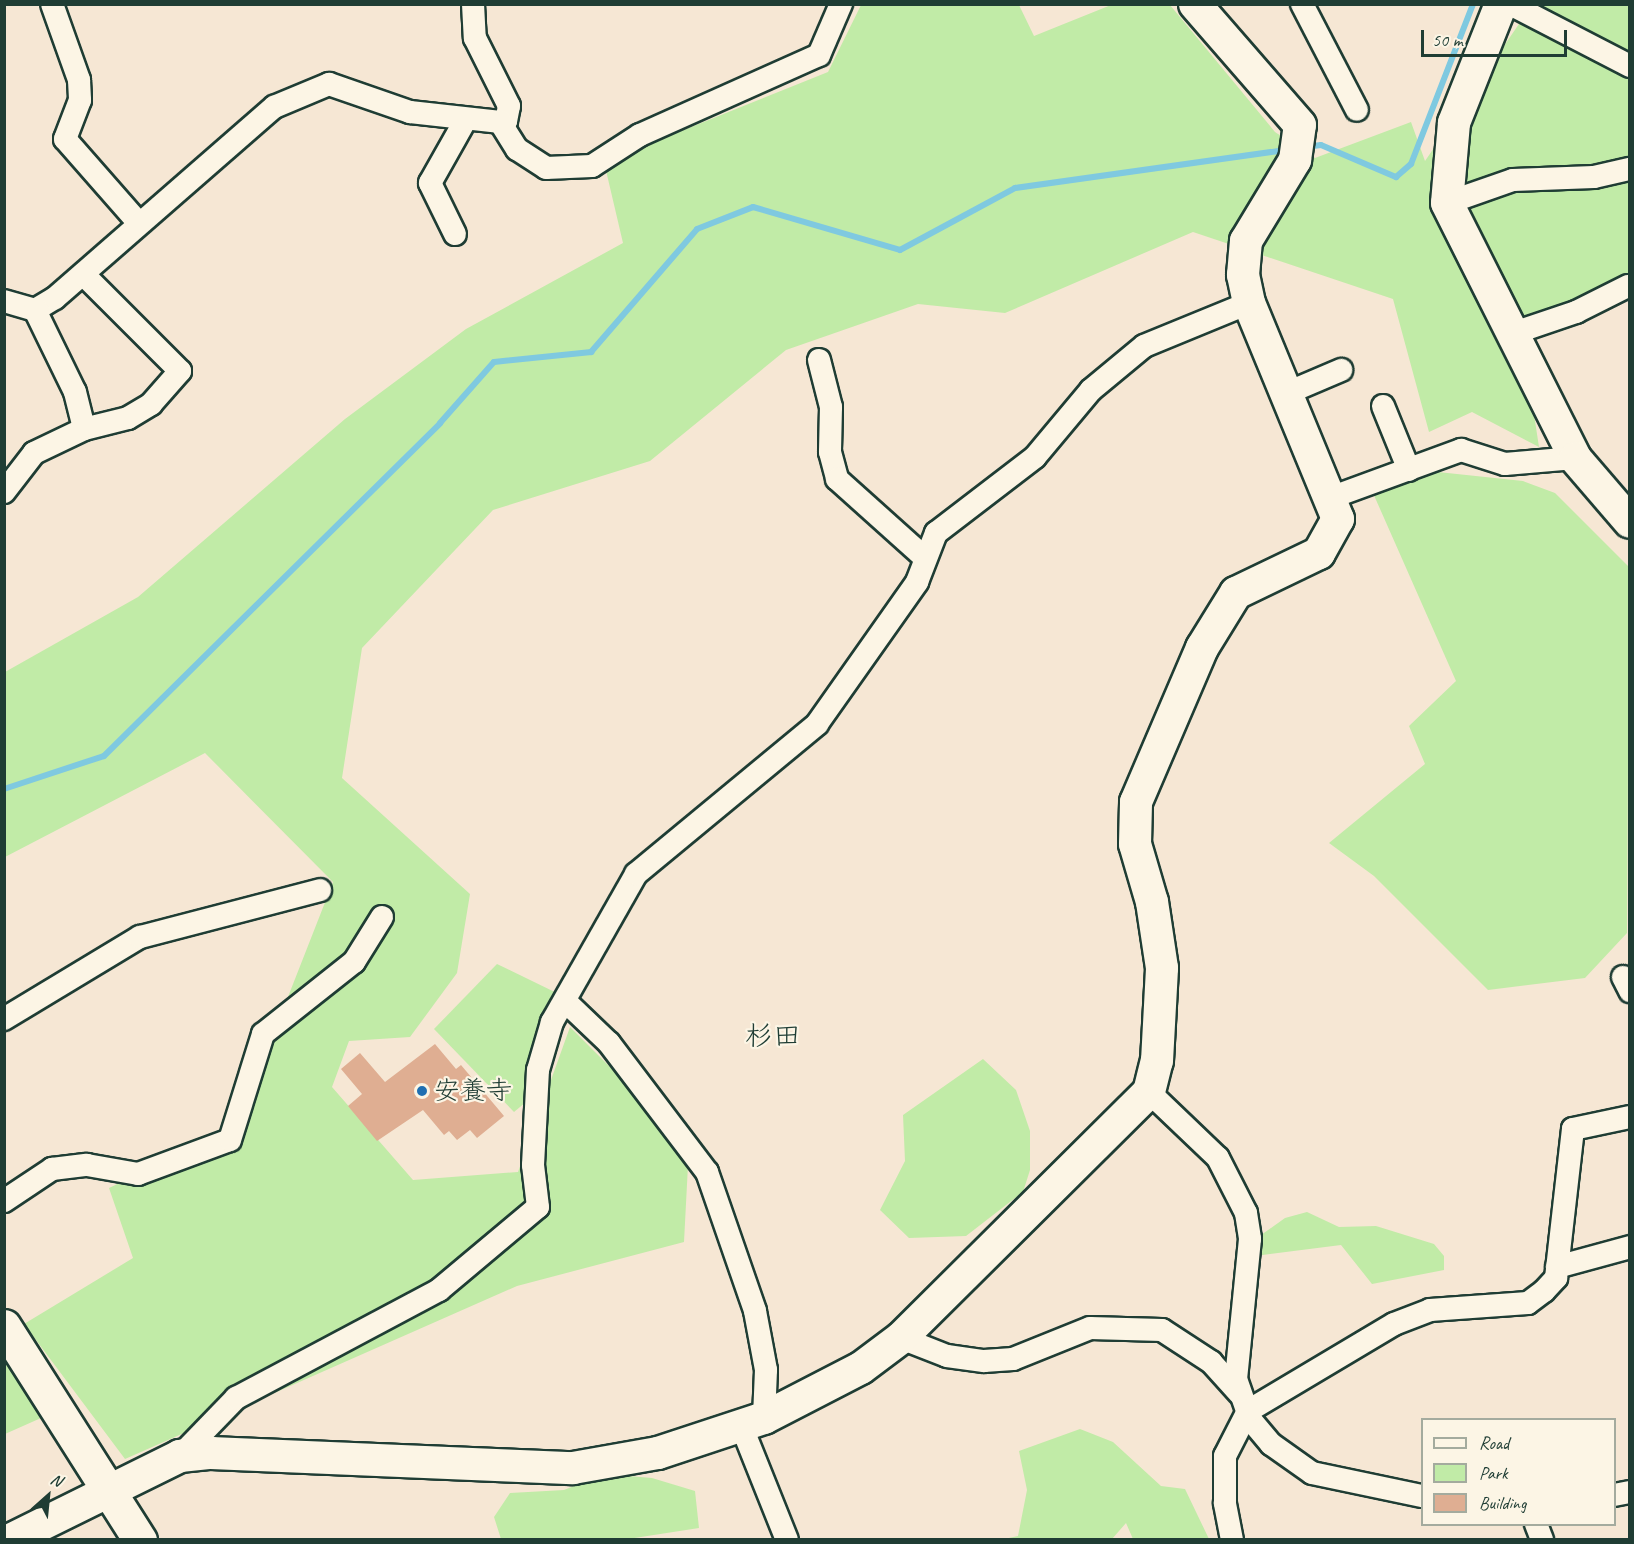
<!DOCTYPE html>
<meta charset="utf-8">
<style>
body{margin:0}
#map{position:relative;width:1634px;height:1544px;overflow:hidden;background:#f6e7d4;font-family:Caveat,"Klee One",sans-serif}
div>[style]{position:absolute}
.green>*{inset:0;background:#c1eba7}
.stream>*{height:6px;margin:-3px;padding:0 3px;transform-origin:3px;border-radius:3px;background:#7fc9e0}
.building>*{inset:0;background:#dfae92}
.roads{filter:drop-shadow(2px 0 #1f3d34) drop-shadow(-2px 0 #1f3d34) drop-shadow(0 2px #1f3d34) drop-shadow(0 -2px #1f3d34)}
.street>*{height:22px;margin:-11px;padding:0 11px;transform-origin:11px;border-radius:11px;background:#fcf5e5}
.secondary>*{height:32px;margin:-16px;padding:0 16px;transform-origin:16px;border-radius:16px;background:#fcf5e5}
.primary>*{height:33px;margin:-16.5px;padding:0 16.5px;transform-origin:16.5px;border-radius:16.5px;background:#fcf5e5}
.dots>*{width:16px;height:16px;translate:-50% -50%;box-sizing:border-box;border:3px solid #fcf5e5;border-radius:50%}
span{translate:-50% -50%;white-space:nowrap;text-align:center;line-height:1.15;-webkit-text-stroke:4.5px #fcf5e5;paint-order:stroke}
.poi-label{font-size:26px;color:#1f3d34}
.left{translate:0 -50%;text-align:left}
.quarter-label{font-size:28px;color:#1f3d34}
.frame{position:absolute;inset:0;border:6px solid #1f3d34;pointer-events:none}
.legend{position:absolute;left:1421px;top:1418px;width:195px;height:108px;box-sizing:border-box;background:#fcf5e5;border:2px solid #a4ab9e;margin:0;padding:8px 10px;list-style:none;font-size:18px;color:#1f3d34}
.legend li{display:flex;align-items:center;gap:12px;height:30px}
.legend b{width:30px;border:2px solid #a4ab9e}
.north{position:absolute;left:18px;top:1466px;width:60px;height:60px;-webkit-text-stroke:4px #fcf5e5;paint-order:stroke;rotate:27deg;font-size:16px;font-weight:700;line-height:24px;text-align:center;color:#1f3d34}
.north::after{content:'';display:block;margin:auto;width:21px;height:27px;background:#1f3d34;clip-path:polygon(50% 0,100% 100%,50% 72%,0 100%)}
.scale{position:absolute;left:1421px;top:30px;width:146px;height:27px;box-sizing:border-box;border:3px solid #1f3d34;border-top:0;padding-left:8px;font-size:18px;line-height:21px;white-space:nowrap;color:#1f3d34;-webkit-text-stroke:4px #fcf5e5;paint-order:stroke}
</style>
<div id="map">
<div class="green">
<i style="clip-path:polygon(861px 5px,1019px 5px,1034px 36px,1111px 5px,1170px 5px,1275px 132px,1315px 158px,1411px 122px,1425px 161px,1532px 5px,1629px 5px,1629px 275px,1521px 330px,1539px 447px,1472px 412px,1429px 432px,1393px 299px,1193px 232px,1005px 313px,918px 304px,786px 350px,650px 461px,493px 510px,362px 648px,342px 778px,470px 894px,457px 973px,410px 1037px,349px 1041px,332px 1087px,413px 1180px,518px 1172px,570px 1027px,689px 1146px,684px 1242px,517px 1286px,125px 1459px,24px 1324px,133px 1258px,109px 1188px,237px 1127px,333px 882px,205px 753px,5px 857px,5px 672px,138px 597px,345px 419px,466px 329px,623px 243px,604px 162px,828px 72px)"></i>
<i style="clip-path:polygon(1438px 472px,1523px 481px,1555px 493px,1629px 567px,1627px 933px,1585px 978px,1488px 990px,1374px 876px,1329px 843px,1425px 764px,1409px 726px,1456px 681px,1369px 484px)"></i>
<i style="clip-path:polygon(497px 964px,567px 998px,532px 1097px,514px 1112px,434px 1029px)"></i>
<i style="clip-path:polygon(983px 1059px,1016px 1090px,1030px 1131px,1030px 1170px,1023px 1192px,966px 1236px,909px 1238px,880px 1210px,905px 1161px,903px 1115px)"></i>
<i style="clip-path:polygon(1307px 1212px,1339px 1227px,1376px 1226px,1434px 1244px,1444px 1256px,1444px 1270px,1372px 1284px,1341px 1245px,1255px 1256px,1261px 1235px,1285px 1218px)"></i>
<i style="clip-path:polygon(4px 1340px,23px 1366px,41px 1418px,5px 1434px)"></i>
<i style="clip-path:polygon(1080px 1429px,1113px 1442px,1161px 1486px,1185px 1489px,1209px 1539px,1133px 1539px,1126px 1523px,1112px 1539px,1004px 1539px,1018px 1536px,1027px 1490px,1019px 1451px)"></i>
<i style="clip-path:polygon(604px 1474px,652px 1478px,695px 1491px,699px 1528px,628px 1539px,501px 1539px,494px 1517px,510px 1493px,564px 1490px)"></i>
</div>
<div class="stream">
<i style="left:1306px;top:147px;width:15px;rotate:-8deg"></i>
<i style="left:1321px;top:145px;width:82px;rotate:23.1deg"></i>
<i style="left:1396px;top:177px;width:20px;rotate:-41deg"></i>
<i style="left:1411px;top:164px;width:172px;rotate:-68.8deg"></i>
<i style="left:4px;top:789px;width:105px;rotate:-18.3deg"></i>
<i style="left:104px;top:756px;width:473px;rotate:-44.7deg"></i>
<i style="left:440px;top:423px;width:81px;rotate:-48.5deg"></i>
<i style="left:494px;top:362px;width:98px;rotate:-5.9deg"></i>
<i style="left:591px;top:352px;width:162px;rotate:-49.2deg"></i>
<i style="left:697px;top:229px;width:60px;rotate:-21.4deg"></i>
<i style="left:753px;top:207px;width:153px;rotate:16.3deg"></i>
<i style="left:900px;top:250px;width:131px;rotate:-28.3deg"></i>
<i style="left:1015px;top:188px;width:275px;rotate:-8deg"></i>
</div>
<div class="building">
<i style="clip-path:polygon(435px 1044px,456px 1069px,461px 1065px,504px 1116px,477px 1138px,470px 1130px,457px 1140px,449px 1131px,444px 1135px,423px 1110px,377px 1141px,348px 1106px,362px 1094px,341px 1069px,360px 1053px,385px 1082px)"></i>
</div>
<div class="roads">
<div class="street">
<i style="left:52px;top:4px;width:81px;rotate:70.4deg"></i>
<i style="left:79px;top:80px;width:20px;rotate:87deg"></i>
<i style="left:80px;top:100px;width:42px;rotate:111deg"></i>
<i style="left:65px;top:139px;width:109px;rotate:48.7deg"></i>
<i style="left:473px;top:4px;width:34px;rotate:87deg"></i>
<i style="left:475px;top:38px;width:76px;rotate:63.4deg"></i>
<i style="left:509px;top:106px;width:15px;rotate:101deg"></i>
<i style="left:506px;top:121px;width:6px;rotate:171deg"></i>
<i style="left:1302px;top:4px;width:119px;rotate:62.6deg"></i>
<i style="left:1510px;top:4px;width:135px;rotate:27.3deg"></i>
<i style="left:1447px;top:203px;width:70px;rotate:-19.2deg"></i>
<i style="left:1513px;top:180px;width:81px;rotate:-2.1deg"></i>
<i style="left:1594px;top:177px;width:37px;rotate:-13deg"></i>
<i style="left:455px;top:234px;width:57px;rotate:-116.1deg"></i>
<i style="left:430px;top:183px;width:73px;rotate:-60.6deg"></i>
<i style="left:4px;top:301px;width:32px;rotate:16deg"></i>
<i style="left:35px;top:310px;width:23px;rotate:-31deg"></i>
<i style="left:55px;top:298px;width:291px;rotate:-41.1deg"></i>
<i style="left:274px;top:107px;width:60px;rotate:-22.7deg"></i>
<i style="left:329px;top:84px;width:86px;rotate:19.1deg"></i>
<i style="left:410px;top:112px;width:91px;rotate:6.3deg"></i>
<i style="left:500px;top:122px;width:32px;rotate:58deg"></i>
<i style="left:517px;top:149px;width:35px;rotate:33deg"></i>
<i style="left:546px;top:168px;width:46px;rotate:-2.5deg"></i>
<i style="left:592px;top:166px;width:57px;rotate:-32.9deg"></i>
<i style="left:640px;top:135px;width:196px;rotate:-24.1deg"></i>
<i style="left:819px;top:55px;width:56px;rotate:-66.7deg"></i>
<i style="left:35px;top:310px;width:91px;rotate:64deg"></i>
<i style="left:75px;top:392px;width:38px;rotate:76deg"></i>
<i style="left:1511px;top:334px;width:69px;rotate:-18.7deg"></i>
<i style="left:1576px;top:312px;width:58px;rotate:-26.6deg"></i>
<i style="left:819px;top:360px;width:49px;rotate:75.7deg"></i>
<i style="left:831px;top:407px;width:45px;rotate:91.3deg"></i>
<i style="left:830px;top:452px;width:28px;rotate:75deg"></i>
<i style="left:837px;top:479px;width:118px;rotate:41.9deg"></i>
<i style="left:1287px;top:393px;width:59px;rotate:-23.1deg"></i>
<i style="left:1383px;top:406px;width:69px;rotate:67.9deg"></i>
<i style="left:4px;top:492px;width:49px;rotate:-52.4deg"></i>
<i style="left:34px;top:453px;width:55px;rotate:-25.6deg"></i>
<i style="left:84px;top:429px;width:45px;rotate:-14deg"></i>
<i style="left:128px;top:418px;width:27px;rotate:-31deg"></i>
<i style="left:151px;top:404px;width:44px;rotate:-48.7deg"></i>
<i style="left:180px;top:371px;width:137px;rotate:-135deg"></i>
<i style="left:1330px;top:498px;width:140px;rotate:-20.1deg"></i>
<i style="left:1461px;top:450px;width:46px;rotate:17.7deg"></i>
<i style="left:1505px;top:464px;width:70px;rotate:-4.9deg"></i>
<i style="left:1623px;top:977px;width:16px;rotate:63deg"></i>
<i style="left:565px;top:1001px;width:61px;rotate:43.7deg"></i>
<i style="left:609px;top:1043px;width:162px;rotate:52.8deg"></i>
<i style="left:707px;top:1172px;width:147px;rotate:70.9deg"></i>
<i style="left:755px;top:1311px;width:60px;rotate:79.4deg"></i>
<i style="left:766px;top:1370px;width:48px;rotate:92.4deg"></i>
<i style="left:4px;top:1019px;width:159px;rotate:-31.1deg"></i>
<i style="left:140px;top:937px;width:186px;rotate:-14.6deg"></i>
<i style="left:1149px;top:1092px;width:95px;rotate:43.7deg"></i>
<i style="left:1218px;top:1158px;width:62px;rotate:63deg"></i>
<i style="left:1246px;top:1213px;width:26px;rotate:81deg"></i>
<i style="left:1250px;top:1239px;width:141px;rotate:95.7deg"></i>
<i style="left:1236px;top:1379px;width:42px;rotate:70.7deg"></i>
<i style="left:1250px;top:1419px;width:33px;rotate:50deg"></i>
<i style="left:1271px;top:1444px;width:50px;rotate:35.3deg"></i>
<i style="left:1312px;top:1473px;width:112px;rotate:11.8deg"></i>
<i style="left:4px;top:1201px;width:58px;rotate:-33.7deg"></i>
<i style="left:52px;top:1169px;width:35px;rotate:-7deg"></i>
<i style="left:87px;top:1165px;width:52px;rotate:10deg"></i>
<i style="left:138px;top:1174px;width:98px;rotate:-20.3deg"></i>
<i style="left:230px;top:1140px;width:111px;rotate:-72.7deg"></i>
<i style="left:263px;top:1034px;width:116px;rotate:-38.4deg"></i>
<i style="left:354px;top:962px;width:53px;rotate:-58.1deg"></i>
<i style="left:1557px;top:1267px;width:76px;rotate:-15.3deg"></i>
<i style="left:901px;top:1338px;width:49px;rotate:21.4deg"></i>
<i style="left:947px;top:1356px;width:37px;rotate:8deg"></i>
<i style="left:984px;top:1361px;width:29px;rotate:-4deg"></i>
<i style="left:1013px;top:1359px;width:83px;rotate:-21.9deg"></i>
<i style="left:1090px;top:1328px;width:72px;rotate:1.6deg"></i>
<i style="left:1162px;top:1330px;width:59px;rotate:33.1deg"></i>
<i style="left:1211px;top:1362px;width:42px;rotate:47.9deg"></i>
<i style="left:741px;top:1425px;width:124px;rotate:68.2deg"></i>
<i style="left:180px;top:1456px;width:81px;rotate:-46deg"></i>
<i style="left:236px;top:1398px;width:230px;rotate:-28deg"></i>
<i style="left:439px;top:1290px;width:129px;rotate:-40deg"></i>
<i style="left:538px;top:1207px;width:42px;rotate:-96.8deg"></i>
<i style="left:533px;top:1165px;width:95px;rotate:-87deg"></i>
<i style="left:538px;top:1070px;width:50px;rotate:-73.7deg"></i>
<i style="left:552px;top:1022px;width:170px;rotate:-60.4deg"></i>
<i style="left:636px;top:874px;width:235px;rotate:-39.6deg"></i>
<i style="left:817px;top:724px;width:174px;rotate:-54.8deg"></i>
<i style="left:917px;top:582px;width:53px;rotate:-68.8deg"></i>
<i style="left:936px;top:533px;width:125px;rotate:-37.5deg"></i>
<i style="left:1035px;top:457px;width:87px;rotate:-50.1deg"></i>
<i style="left:1091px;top:390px;width:69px;rotate:-39.7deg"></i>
<i style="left:1144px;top:346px;width:113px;rotate:-22.3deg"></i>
<i style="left:1614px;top:1495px;width:16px;rotate:-11deg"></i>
<i style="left:1536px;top:1524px;width:17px;rotate:69deg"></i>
<i style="left:1232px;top:1540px;width:38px;rotate:-101deg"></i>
<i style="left:1225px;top:1503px;width:47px;rotate:-90deg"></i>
<i style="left:1225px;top:1456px;width:51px;rotate:-62.9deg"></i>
<i style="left:1248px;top:1411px;width:170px;rotate:-30.8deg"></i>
<i style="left:1394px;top:1324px;width:39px;rotate:-21deg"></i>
<i style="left:1430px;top:1310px;width:98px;rotate:-4.1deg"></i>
<i style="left:1528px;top:1303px;width:20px;rotate:-37deg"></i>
<i style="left:1544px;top:1291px;width:18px;rotate:-47deg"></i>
<i style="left:1556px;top:1278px;width:150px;rotate:-83.5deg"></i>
<i style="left:1573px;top:1129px;width:58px;rotate:-11.9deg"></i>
</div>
<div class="secondary">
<i style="left:1501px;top:4px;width:128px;rotate:111.6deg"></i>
<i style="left:1454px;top:123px;width:80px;rotate:95deg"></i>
<i style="left:1447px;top:203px;width:285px;rotate:63.3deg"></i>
<i style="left:1575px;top:458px;width:84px;rotate:49.3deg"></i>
<i style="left:10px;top:1540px;width:190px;rotate:-26.3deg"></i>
<i style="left:180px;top:1456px;width:31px;rotate:-6deg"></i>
<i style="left:211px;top:1453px;width:362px;rotate:2.4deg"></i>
<i style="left:573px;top:1468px;width:86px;rotate:-10deg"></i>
<i style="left:658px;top:1453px;width:112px;rotate:-18.3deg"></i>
<i style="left:764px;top:1418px;width:109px;rotate:-27.3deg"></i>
<i style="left:861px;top:1368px;width:50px;rotate:-36.9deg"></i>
<i style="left:901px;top:1338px;width:349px;rotate:-44.8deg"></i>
<i style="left:1149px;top:1092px;width:32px;rotate:-76deg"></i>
<i style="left:1157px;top:1061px;width:93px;rotate:-86.9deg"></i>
<i style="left:1162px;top:968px;width:67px;rotate:-98.6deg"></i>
<i style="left:1152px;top:902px;width:60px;rotate:-106.3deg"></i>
<i style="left:1135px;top:844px;width:42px;rotate:-88.6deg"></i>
<i style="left:1136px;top:802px;width:168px;rotate:-66.8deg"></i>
<i style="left:1202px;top:648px;width:65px;rotate:-58.3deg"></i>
<i style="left:1236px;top:593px;width:92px;rotate:-25.7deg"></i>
<i style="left:1319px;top:553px;width:39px;rotate:-61deg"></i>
<i style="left:1338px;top:519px;width:234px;rotate:-112.4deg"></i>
<i style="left:1249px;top:303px;width:29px;rotate:-102deg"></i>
<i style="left:1243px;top:275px;width:34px;rotate:-85deg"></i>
<i style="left:1246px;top:241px;width:95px;rotate:-58.8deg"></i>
<i style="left:1295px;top:160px;width:35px;rotate:-82deg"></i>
<i style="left:1300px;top:125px;width:160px;rotate:-131deg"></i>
</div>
<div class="primary">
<i style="left:4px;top:1326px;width:254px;rotate:57.6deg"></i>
</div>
</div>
<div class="dots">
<i style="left:422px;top:1091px;background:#1f6fb2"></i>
</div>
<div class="poi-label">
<span class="left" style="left:434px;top:1091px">安養寺</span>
</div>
<div class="quarter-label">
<span style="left:773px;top:1036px">杉田</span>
</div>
<div class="frame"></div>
<ul class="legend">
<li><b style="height:8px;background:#fcf5e5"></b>Road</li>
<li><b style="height:16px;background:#c1eba7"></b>Park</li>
<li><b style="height:16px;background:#dfae92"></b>Building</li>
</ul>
<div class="north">N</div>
<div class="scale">50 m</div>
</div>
